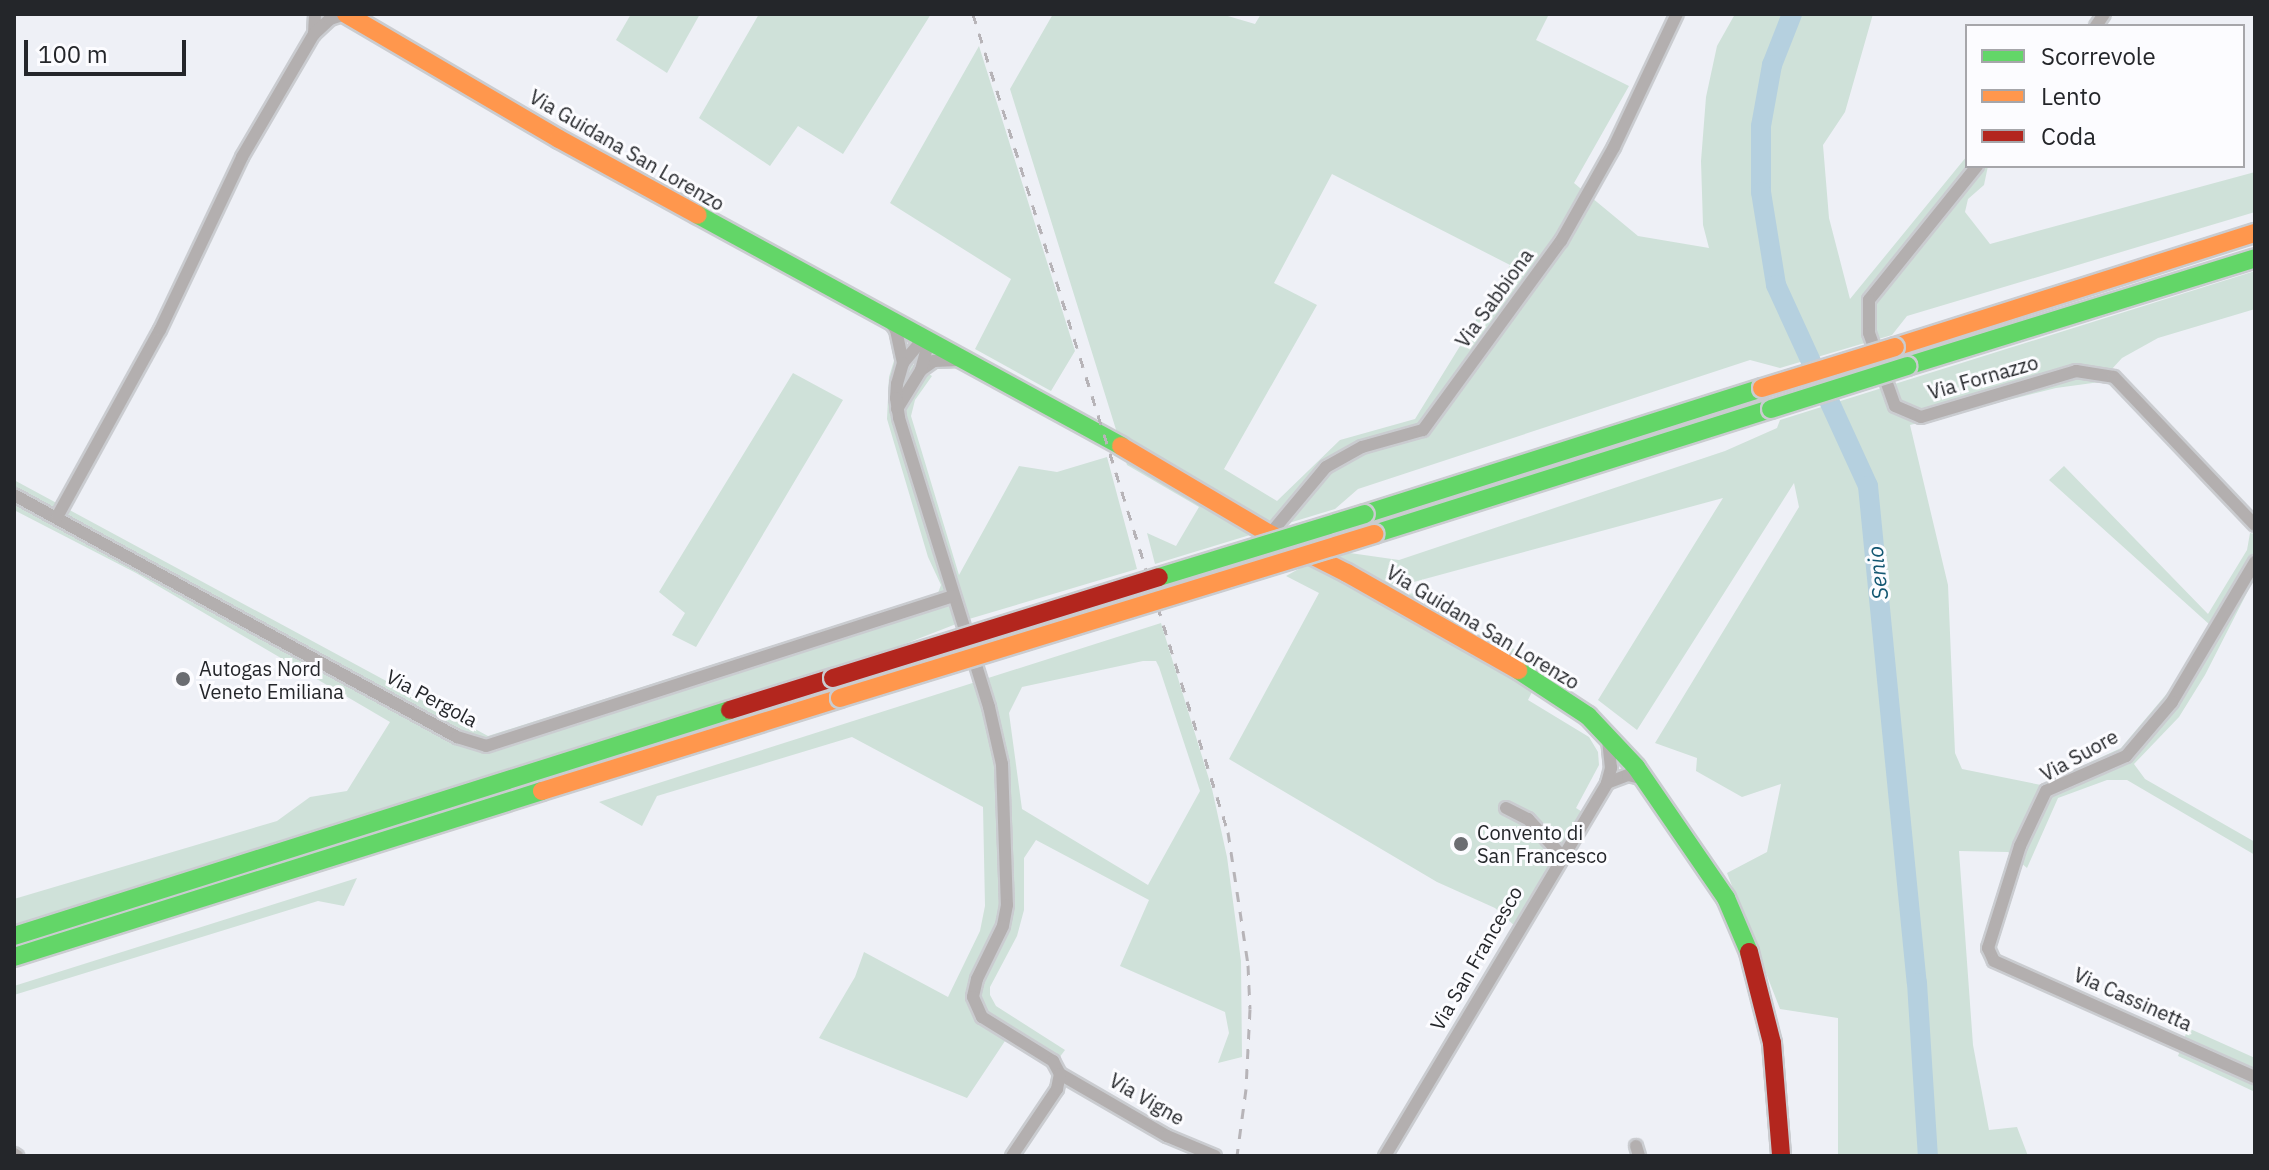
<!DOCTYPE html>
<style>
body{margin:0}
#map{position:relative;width:2269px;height:1170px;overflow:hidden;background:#eef0f6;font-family:"IBM Plex Sans",sans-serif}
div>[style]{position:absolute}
.green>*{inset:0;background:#cfe1d9}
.river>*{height:20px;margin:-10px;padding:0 10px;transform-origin:10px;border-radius:10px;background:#b5d0df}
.roads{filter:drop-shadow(2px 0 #caccd0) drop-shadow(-2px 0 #caccd0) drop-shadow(0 2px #caccd0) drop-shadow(0 -2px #caccd0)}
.street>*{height:12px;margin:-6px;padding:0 6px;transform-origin:6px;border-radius:6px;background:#b3afaf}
.fast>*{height:18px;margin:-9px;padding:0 9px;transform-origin:9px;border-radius:9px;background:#63d668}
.slow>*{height:18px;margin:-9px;padding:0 9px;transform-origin:9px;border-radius:9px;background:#ff974d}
.jam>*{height:18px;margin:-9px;padding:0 9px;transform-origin:9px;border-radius:9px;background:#b3261e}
.rail>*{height:3px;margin-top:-1.5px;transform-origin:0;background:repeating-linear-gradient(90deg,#b7b4b8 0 10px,transparent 0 20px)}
.bridges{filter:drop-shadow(2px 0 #caccd0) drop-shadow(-2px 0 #caccd0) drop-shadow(0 2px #caccd0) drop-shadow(0 -2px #caccd0)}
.fast-bridge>*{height:18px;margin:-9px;padding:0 9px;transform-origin:9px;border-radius:9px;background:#63d668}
.slow-bridge>*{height:18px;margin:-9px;padding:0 9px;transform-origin:9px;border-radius:9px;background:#ff974d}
.jam-bridge>*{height:18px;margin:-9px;padding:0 9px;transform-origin:9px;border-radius:9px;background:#b3261e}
.dots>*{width:22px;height:22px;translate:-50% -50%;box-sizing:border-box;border:4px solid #fcfcff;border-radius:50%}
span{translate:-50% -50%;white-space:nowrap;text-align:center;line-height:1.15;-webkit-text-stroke:6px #fcfcff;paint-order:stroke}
.street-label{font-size:20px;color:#24262a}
.poi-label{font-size:20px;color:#24262a}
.left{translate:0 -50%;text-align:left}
.water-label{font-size:22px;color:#135772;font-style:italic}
.frame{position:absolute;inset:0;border:16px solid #24262a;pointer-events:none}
.legend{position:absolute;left:1965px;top:24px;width:280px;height:144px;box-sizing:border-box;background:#fcfcff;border:2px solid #a6a6aa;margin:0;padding:10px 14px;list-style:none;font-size:24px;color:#24262a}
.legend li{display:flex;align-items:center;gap:16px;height:40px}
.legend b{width:40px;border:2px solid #a6a6aa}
.scale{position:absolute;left:24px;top:40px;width:162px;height:36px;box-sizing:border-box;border:4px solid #24262a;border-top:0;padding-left:10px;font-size:24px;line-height:28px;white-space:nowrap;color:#24262a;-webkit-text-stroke:6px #fcfcff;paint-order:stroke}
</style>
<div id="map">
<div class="green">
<i style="clip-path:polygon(631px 14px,700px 14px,667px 73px,616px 40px)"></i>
<i style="clip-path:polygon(759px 14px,931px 14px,843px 154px,798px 126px,770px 166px,699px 118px)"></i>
<i style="clip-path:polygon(evenodd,1053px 14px,1221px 14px,1255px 24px,1261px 14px,1549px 14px,1536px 40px,1629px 86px,1574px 183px,1638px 236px,1709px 248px,1703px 225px,1701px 161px,1706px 97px,1717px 46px,1735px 14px,1873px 14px,1845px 112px,1823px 145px,1829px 218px,1850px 299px,1967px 156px,1967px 166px,1988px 166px,1984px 185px,1968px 199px,1965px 212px,1990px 244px,2255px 172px,2255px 212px,1907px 316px,1892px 335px,1780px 368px,1750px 360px,1358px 489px,1335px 509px,1155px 564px,1147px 533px,1176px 546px,1199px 507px,1127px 465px,1010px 89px,1053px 14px,1332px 174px,1510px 265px,1415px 419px,1340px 440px,1277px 501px,1224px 469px,1317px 305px,1274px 283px,1332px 174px)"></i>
<i style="clip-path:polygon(979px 46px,1075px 351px,1051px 391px,975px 349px,1011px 279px,890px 203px)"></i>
<i style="clip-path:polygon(2255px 271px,2255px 309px,2158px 338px,2122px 358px,2100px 382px,2056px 388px,1910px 425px,1948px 585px,1955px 753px,1962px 769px,2041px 785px,2121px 748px,2185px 672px,2210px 625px,2049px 480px,2064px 466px,2208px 614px,2247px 550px,2250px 533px,2255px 534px,2255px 577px,2205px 675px,2179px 717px,2134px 764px,2145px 779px,2255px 842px,2255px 855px,2127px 780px,2107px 780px,2058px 798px,2027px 868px,2008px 852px,1959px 851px,1973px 1045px,1989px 1130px,2017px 1127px,2028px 1156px,1838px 1156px,1838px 1018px,1780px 1009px,1727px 873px,1767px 852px,1781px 784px,1742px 797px,1696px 771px,1697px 758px,1655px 743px,1799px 507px,1794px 483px,1637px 730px,1598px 700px,1723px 498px,1410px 583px,1410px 592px,1545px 666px,1528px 700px,1589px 737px,1598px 752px,1599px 765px,1576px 808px,1587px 815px,1517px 928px,1495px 908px,1437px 882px,1229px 759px,1319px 593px,1286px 576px,1304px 566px,1350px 553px,1399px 560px,1725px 451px,1777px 428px,1780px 420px)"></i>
<i style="clip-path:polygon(896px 354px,932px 376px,915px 400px,911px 416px,959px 575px,1019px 466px,1057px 472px,1107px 457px,1137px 569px,969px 619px,897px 647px,14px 925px,14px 899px,277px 821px,310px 797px,347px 791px,390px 722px,136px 573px,14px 510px,14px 480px,488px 736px,938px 593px,941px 585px,928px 557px,887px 419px,889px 377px)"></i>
<i style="clip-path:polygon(793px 373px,843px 400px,696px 647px,672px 635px,685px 613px,659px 592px)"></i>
<i style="clip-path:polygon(evenodd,1161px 623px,1212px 789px,1227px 857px,1241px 961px,1242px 1057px,1218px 1063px,1229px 1033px,1225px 1012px,1120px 966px,1149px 900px,1036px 840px,1024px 858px,1024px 910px,1017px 936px,990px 987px,990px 995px,996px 1006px,1065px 1050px,1053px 1066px,1005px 1041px,967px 1098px,819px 1038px,855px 977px,864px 952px,948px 997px,980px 931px,985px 906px,983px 807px,852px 737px,657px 796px,642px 826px,599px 802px,1161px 623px,1143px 661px,1156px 661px,1159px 667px,1200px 791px,1148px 885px,1022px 809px,1009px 713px,1022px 687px,1143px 661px)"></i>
<i style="clip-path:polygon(357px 878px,344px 906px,318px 901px,14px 995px,14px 986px)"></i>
<i style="clip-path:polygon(2188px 1028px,2255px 1058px,2255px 1092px,2178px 1056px)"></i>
</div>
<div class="river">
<i style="left:1792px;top:14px;width:55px;rotate:111.4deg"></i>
<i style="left:1772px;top:65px;width:62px;rotate:100.2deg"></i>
<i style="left:1761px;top:126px;width:66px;rotate:90deg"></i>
<i style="left:1761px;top:192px;width:94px;rotate:80.8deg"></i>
<i style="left:1776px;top:285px;width:221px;rotate:65.4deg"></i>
<i style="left:1868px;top:486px;width:499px;rotate:84.4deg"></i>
<i style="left:1917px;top:983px;width:173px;rotate:86.4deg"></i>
</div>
<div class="roads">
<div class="street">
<i style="left:2096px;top:26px;width:14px;rotate:-56deg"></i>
<i style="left:314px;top:34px;width:20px;rotate:-87deg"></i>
<i style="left:1977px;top:166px;width:172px;rotate:128.9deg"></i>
<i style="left:1869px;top:300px;width:33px;rotate:90deg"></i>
<i style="left:1869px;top:333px;width:77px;rotate:70.4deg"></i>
<i style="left:1895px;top:406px;width:28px;rotate:23deg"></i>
<i style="left:1921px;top:417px;width:162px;rotate:-16.5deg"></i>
<i style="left:2076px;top:371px;width:38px;rotate:9deg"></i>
<i style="left:2114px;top:377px;width:204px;rotate:46.4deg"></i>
<i style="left:889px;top:320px;width:12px;rotate:55deg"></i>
<i style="left:896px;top:330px;width:34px;rotate:78deg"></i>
<i style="left:921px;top:370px;width:16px;rotate:-35deg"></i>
<i style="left:934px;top:361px;width:25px;rotate:-2deg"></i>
<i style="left:897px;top:409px;width:46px;rotate:-58.4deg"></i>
<i style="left:921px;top:370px;width:30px;rotate:-75deg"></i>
<i style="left:929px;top:341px;width:12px;rotate:160deg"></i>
<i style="left:918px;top:345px;width:23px;rotate:130deg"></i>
<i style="left:903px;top:363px;width:22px;rotate:106deg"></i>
<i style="left:897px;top:384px;width:14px;rotate:94deg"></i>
<i style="left:896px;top:398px;width:20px;rotate:81deg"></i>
<i style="left:899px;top:418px;width:303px;rotate:72.7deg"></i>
<i style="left:989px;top:707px;width:58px;rotate:77.2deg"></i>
<i style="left:1002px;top:764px;width:141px;rotate:88deg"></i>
<i style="left:1007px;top:905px;width:21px;rotate:101deg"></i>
<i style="left:1003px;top:926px;width:59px;rotate:116.1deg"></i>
<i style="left:977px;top:979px;width:18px;rotate:103deg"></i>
<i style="left:973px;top:997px;width:22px;rotate:66deg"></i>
<i style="left:982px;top:1017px;width:84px;rotate:31.8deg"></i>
<i style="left:1053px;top:1061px;width:15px;rotate:62deg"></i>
<i style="left:14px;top:495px;width:505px;rotate:28.65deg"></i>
<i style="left:457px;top:737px;width:30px;rotate:17deg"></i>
<i style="left:486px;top:746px;width:490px;rotate:-17.8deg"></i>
<i style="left:57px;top:517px;width:213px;rotate:-61.2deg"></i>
<i style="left:160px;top:330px;width:191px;rotate:-64.6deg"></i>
<i style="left:242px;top:157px;width:143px;rotate:-59.7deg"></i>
<i style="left:314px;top:34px;width:22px;rotate:-43deg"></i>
<i style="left:330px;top:19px;width:16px;rotate:-18deg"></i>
<i style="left:1270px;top:534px;width:87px;rotate:-50.1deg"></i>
<i style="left:1326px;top:467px;width:41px;rotate:-29.1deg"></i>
<i style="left:1362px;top:447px;width:63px;rotate:-15.6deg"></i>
<i style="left:1423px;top:430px;width:234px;rotate:-53.9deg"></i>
<i style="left:1561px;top:241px;width:108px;rotate:-60.6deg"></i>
<i style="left:1614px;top:147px;width:147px;rotate:-64.7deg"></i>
<i style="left:2255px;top:562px;width:163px;rotate:120.7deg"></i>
<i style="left:2172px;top:702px;width:71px;rotate:130.4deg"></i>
<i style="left:2126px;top:756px;width:87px;rotate:156.4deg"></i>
<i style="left:2046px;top:791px;width:61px;rotate:115.3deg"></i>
<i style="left:2020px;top:846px;width:107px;rotate:107.4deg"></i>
<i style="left:1988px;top:948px;width:14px;rotate:65deg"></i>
<i style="left:1994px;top:961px;width:286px;rotate:24deg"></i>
<i style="left:1607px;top:783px;width:22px;rotate:-21deg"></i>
<i style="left:1628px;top:775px;width:17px;rotate:13deg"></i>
<i style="left:1506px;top:808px;width:25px;rotate:27deg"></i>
<i style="left:1528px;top:819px;width:50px;rotate:47.4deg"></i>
<i style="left:1060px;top:1074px;width:124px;rotate:30.1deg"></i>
<i style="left:1167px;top:1136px;width:52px;rotate:22.6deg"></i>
<i style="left:1636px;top:1146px;width:10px;rotate:73deg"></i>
<i style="left:14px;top:1154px;width:4px;rotate:34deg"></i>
<i style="left:1012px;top:1156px;width:81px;rotate:-56.1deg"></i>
<i style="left:1057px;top:1089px;width:15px;rotate:-79deg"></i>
<i style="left:1385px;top:1156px;width:434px;rotate:-59.2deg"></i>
<i style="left:1607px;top:783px;width:16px;rotate:-75deg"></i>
<i style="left:1611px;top:768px;width:30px;rotate:-96deg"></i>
</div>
<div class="fast">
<i style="left:698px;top:215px;width:482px;rotate:28.6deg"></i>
<i style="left:1907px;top:366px;width:364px;rotate:-17.2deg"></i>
<i style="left:1365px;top:514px;width:417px;rotate:-17.6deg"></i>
<i style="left:1374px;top:534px;width:416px;rotate:-17.5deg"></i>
<i style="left:1518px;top:670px;width:84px;rotate:33.3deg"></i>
<i style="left:1588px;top:716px;width:70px;rotate:46.7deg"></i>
<i style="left:1636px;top:767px;width:159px;rotate:55.5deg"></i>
<i style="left:1726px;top:898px;width:59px;rotate:66.9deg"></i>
<i style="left:14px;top:936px;width:751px;rotate:-17.52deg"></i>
<i style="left:14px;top:957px;width:553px;rotate:-17.45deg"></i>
</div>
<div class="slow">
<i style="left:346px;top:14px;width:247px;rotate:30.4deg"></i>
<i style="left:559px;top:139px;width:158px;rotate:28.7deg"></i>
<i style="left:1895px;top:347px;width:378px;rotate:-17.6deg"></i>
<i style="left:1121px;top:446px;width:173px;rotate:30.6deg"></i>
<i style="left:1270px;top:534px;width:86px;rotate:26.9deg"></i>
<i style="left:1347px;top:573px;width:197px;rotate:29.6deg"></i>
<i style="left:542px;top:791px;width:312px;rotate:-17.3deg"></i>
</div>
<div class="jam">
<i style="left:730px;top:710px;width:108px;rotate:-17.3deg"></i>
<i style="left:1749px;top:952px;width:94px;rotate:75.8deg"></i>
<i style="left:1772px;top:1043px;width:113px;rotate:85.4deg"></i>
</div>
</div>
<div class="rail">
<i style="left:973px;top:14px;width:857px;rotate:72.69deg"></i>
<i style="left:1228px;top:832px;width:134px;rotate:81.4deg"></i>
<i style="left:1248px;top:965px;width:44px;rotate:87.4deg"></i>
<i style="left:1250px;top:1009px;width:80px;rotate:92.9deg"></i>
<i style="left:1246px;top:1089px;width:68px;rotate:97.7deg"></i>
</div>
<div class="bridges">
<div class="fast-bridge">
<i style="left:1771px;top:409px;width:143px;rotate:-17.5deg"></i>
<i style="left:1159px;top:577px;width:215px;rotate:-17deg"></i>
</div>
<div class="slow-bridge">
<i style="left:1762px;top:388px;width:139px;rotate:-17.1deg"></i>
<i style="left:840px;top:698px;width:559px;rotate:-17.07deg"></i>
</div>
<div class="jam-bridge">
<i style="left:833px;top:678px;width:341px;rotate:-17.2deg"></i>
</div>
</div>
<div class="dots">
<i style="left:183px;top:679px;background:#6b6d71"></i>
<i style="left:1461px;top:844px;background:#6b6d71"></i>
</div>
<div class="street-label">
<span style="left:627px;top:150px;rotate:30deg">Via Guidana San Lorenzo</span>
<span style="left:1494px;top:298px;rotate:-54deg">Via Sabbiona</span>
<span style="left:1983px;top:377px;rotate:-16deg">Via Fornazzo</span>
<span style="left:1483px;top:627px;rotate:31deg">Via Guidana San Lorenzo</span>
<span style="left:432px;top:698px;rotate:28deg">Via Pergola</span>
<span style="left:2079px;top:755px;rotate:-29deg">Via Suore</span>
<span style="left:1476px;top:958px;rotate:-60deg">Via San Francesco</span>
<span style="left:2133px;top:999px;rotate:24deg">Via Cassinetta</span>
<span style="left:1147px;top:1099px;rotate:30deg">Via Vigne</span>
</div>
<div class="poi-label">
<span class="left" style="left:199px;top:680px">Autogas Nord<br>Veneto Emiliana</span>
<span class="left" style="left:1477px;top:844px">Convento di<br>San Francesco</span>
</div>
<div class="water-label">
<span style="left:1877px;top:573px;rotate:-96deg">Senio</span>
</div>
<div class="frame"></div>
<ul class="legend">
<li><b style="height:10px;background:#63d668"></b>Scorrevole</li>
<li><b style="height:10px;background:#ff974d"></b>Lento</li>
<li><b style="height:10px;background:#b3261e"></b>Coda</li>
</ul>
<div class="scale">100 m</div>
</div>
